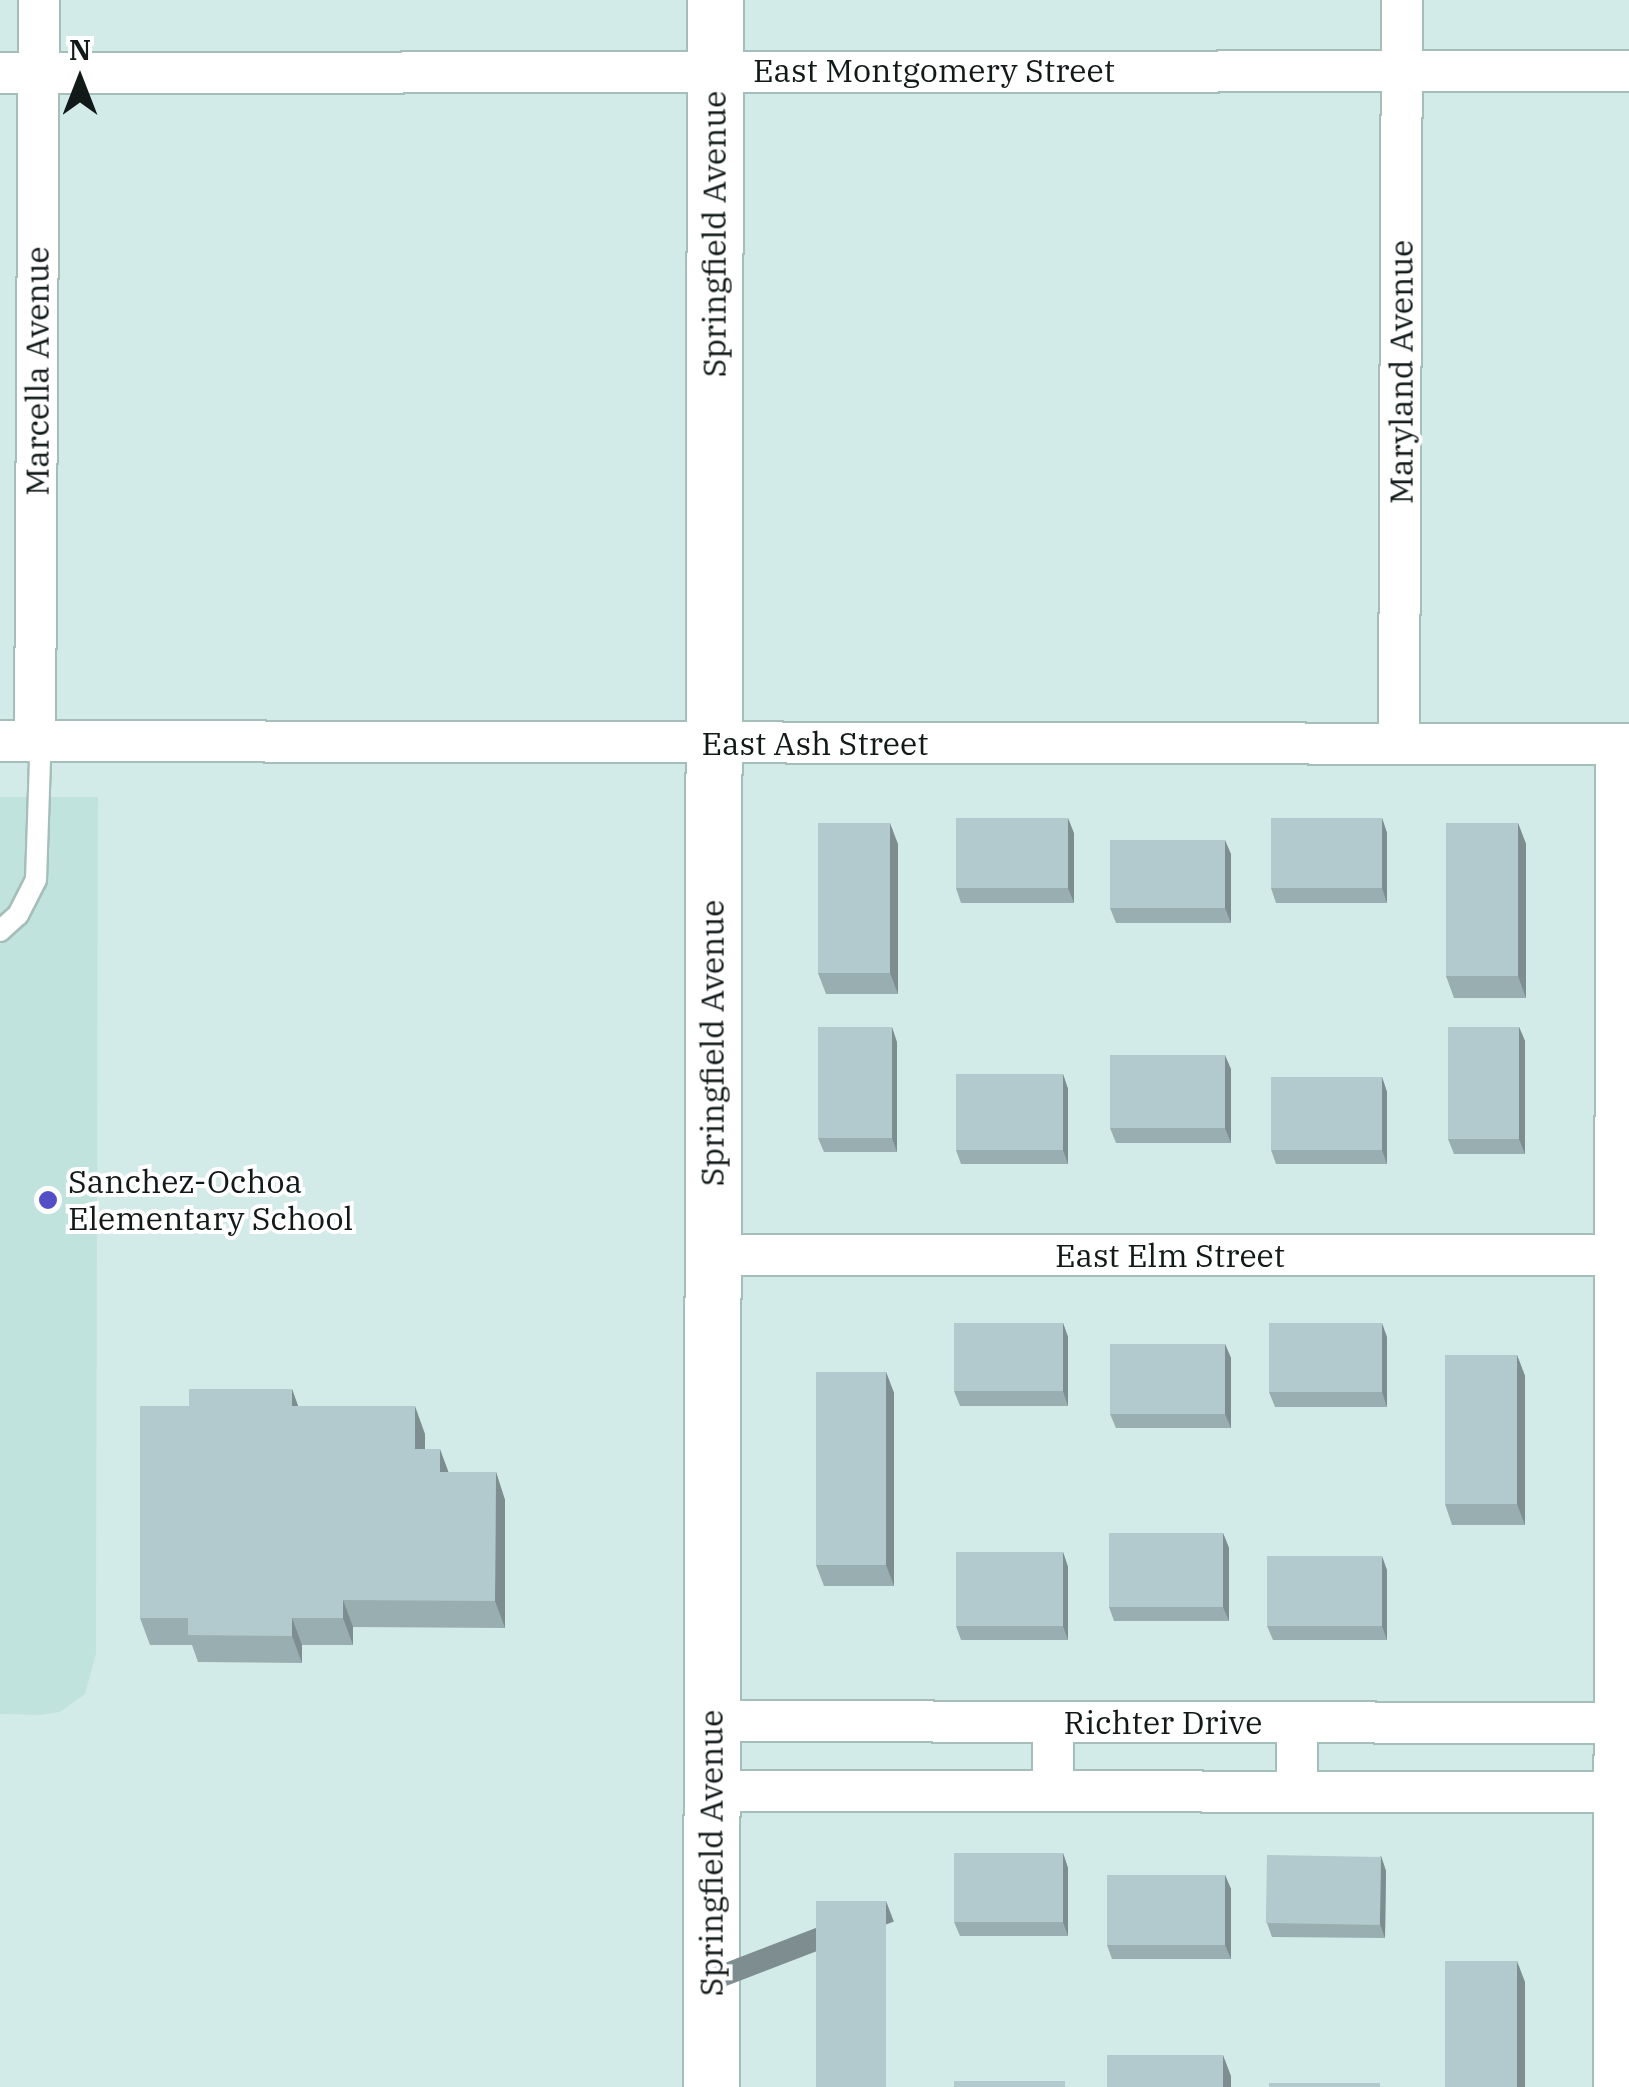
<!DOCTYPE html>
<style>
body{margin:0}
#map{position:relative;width:1629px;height:2087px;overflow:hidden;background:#d3ebe8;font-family:"IBM Plex Serif",serif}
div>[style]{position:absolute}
.built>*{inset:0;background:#c1e3de}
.roads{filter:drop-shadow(2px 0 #a6beba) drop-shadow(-2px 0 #a6beba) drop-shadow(0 2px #a6beba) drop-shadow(0 -2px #a6beba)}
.lane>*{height:20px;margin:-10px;padding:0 10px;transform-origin:10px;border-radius:10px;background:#fff}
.street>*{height:40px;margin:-20px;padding:0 20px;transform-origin:20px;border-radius:20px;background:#fff}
.secondary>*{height:55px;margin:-27.5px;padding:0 27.5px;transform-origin:27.5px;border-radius:27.5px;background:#fff}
.wall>*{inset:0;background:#99aeb0}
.shaded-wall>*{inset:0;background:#7d8d90;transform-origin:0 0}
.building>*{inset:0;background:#b2cacd;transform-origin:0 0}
.dots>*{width:28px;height:28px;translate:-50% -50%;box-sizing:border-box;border:5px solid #fff;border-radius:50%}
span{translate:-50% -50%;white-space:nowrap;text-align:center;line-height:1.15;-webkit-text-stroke:8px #fff;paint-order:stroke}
.street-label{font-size:32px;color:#111a19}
.poi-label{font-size:32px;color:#111a19}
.left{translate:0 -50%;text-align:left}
.north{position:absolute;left:30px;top:30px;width:100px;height:100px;-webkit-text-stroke:8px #fff;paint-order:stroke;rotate:0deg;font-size:28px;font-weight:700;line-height:40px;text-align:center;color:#111a19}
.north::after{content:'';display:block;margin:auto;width:35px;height:45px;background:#111a19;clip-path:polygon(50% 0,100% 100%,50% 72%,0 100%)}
</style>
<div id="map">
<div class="built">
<i style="clip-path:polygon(0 797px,98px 797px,96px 1654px,85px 1694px,60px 1712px,40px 1715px,0 1714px)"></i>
</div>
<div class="roads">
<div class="lane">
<i style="left:0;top:931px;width:24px;rotate:-42deg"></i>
<i style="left:18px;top:915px;width:39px;rotate:-63deg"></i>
<i style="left:36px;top:880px;width:119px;rotate:-88.1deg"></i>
<i style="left:40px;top:761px;width:20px;rotate:-105deg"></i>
</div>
<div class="street">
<i style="left:0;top:73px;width:1629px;rotate:-0.07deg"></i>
<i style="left:0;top:741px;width:1629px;rotate:0.11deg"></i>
<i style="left:35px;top:742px;width:742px;rotate:-89.69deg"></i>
<i style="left:1399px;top:744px;width:744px;rotate:-89.77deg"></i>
<i style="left:711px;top:1255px;width:918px"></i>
<i style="left:711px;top:1721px;width:904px;rotate:0.13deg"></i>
<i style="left:1053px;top:1722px;width:69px;rotate:90deg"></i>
<i style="left:1297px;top:1722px;width:70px;rotate:90deg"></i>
<i style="left:711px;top:1791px;width:904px;rotate:0.06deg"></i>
<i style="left:1614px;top:2087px;width:1343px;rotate:-89.91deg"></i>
</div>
<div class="secondary">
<i style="left:711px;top:2087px;width:2087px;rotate:-89.89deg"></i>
</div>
</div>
<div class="wall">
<i style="clip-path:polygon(1382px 818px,1387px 833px,1387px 903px,1276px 903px,1271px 888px)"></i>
<i style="clip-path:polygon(1518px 823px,1526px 844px,1526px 998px,1454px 998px,1446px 976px)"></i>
<i style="clip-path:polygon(1074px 833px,1074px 903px,961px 903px,956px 888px)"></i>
<i style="clip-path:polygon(898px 844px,898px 994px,826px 994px,818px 973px)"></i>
<i style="clip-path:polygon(1231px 854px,1231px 923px,1116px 923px,1110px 908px)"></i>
<i style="clip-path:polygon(1519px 1027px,1525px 1041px,1525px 1154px,1454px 1154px,1448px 1139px)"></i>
<i style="clip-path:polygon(897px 1042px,897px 1152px,824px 1152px,818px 1138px)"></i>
<i style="clip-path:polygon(1231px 1069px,1231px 1143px,1116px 1143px,1110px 1128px)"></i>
<i style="clip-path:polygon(1063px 1074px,1068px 1089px,1068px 1164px,961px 1164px,956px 1150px)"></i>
<i style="clip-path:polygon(1382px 1077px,1387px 1092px,1387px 1164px,1276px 1164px,1271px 1150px)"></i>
<i style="clip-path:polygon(1063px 1323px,1068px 1337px,1068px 1406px,960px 1406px,954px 1391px)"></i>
<i style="clip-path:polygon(1387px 1337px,1387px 1407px,1275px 1407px,1269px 1392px)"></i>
<i style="clip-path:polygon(1225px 1344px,1231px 1358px,1231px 1428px,1116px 1428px,1110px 1414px)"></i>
<i style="clip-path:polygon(1517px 1355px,1525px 1376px,1525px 1525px,1452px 1525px,1445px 1504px)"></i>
<i style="clip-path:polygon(886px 1372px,894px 1393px,894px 1586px,824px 1586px,816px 1565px)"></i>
<i style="clip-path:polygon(292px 1389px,298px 1406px,425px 1434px,425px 1449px,448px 1472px,496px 1472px,505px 1500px,505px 1628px,353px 1627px,353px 1645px,302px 1645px,302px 1663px,198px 1662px,192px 1645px,150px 1645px,140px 1618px,189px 1406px)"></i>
<i style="clip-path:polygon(1223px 1533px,1229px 1548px,1229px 1621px,1114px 1621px,1109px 1607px)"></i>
<i style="clip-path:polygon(1063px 1552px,1068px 1567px,1068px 1640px,961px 1640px,956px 1626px)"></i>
<i style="clip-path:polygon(1387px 1570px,1387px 1640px,1273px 1640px,1267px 1626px)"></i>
<i style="clip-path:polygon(1063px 1853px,1068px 1868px,1068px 1936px,960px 1936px,954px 1922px)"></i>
<i style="clip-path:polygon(1381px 1856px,1386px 1871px,1385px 1938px,1272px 1937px,1267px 1923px)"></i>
<i style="clip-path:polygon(1225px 1875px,1231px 1889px,1231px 1959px,1112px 1959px,1107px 1945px)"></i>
</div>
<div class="shaded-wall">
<i style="clip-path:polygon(1068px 818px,1074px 833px,1074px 903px,1068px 888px)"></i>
<i style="clip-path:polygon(1382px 818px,1387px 833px,1387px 903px,1382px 888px)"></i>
<i style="clip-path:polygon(890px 823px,898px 844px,898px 994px,890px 973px)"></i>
<i style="clip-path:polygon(1518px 823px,1526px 844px,1526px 998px,1518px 976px)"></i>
<i style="clip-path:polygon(1225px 840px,1231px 854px,1231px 923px,1225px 908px)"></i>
<i style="clip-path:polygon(892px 1027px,897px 1042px,897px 1152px,892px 1138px)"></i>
<i style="clip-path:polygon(1519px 1027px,1525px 1041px,1525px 1154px,1519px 1139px)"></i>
<i style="clip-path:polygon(1225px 1055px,1231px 1069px,1231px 1143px,1225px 1128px)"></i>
<i style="clip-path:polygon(1063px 1074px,1068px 1089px,1068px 1164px,1063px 1150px)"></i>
<i style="clip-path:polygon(1382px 1077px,1387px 1092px,1387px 1164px,1382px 1150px)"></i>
<i style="clip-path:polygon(1063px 1323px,1068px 1337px,1068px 1406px,1063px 1391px)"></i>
<i style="clip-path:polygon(1382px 1323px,1387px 1337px,1387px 1407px,1382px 1392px)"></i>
<i style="clip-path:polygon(1225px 1344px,1231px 1358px,1231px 1428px,1225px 1414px)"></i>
<i style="clip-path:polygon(1517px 1355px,1525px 1376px,1525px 1525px,1517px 1504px)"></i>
<i style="clip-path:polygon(886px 1372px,894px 1393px,894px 1586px,886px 1565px)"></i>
<i style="clip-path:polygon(292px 1389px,302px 1417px,292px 1406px)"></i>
<i style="clip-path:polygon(415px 1406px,425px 1434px,425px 1476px,415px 1449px)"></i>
<i style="clip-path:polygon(440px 1449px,450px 1476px,440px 1472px)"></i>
<i style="clip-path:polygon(496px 1472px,505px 1500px,505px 1628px,495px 1601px)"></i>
<i style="clip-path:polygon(1223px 1533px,1229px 1548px,1229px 1621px,1223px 1607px)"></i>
<i style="clip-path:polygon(1063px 1552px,1068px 1567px,1068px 1640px,1063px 1626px)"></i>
<i style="clip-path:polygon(1382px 1556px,1387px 1570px,1387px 1640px,1382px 1626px)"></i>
<i style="clip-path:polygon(343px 1600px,353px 1627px,353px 1645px,343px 1618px)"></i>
<i style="clip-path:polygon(292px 1618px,302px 1645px,302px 1663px,292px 1636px)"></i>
<i style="clip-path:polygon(1063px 1853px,1068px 1868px,1068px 1936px,1063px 1922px)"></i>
<i style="clip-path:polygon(1381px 1856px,1386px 1871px,1385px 1938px,1380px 1924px)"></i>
<i style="clip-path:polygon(1225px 1875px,1231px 1889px,1231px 1959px,1225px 1945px)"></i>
<i style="left:886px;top:1901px;width:22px;height:186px;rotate:69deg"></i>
<i style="clip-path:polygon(1517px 1961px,1525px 1982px,1525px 2087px,1517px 2087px)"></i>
<i style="clip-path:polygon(1223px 2055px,1231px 2076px,1231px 2087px,1223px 2087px)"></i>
</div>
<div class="building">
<i style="left:956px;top:818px;width:112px;height:70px"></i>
<i style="left:1271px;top:818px;width:111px;height:70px"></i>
<i style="left:818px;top:823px;width:72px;height:150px"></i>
<i style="left:1446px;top:823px;width:72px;height:153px"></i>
<i style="left:1110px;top:840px;width:115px;height:68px"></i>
<i style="left:818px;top:1027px;width:74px;height:111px"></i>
<i style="left:1448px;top:1027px;width:71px;height:112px"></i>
<i style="left:1110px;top:1055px;width:115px;height:73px"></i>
<i style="left:956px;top:1074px;width:107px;height:76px"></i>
<i style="left:1271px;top:1077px;width:111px;height:73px"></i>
<i style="left:954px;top:1323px;width:109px;height:68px"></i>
<i style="left:1269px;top:1323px;width:113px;height:69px"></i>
<i style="left:1110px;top:1344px;width:115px;height:70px"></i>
<i style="left:1445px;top:1355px;width:72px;height:149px"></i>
<i style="left:816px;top:1372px;width:70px;height:193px"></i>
<i style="clip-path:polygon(189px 1389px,292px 1389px,292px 1406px,415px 1406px,415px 1449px,440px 1449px,440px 1472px,496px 1472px,495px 1601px,343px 1600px,343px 1618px,292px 1618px,292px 1636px,188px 1635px,188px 1618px,140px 1618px,140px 1406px,189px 1406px)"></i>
<i style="left:1109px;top:1533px;width:114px;height:74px"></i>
<i style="left:956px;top:1552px;width:107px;height:74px"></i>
<i style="left:1267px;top:1556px;width:115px;height:70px"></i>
<i style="left:954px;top:1853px;width:109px;height:69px"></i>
<i style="left:1267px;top:1855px;width:114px;height:68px;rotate:1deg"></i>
<i style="left:1107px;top:1875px;width:118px;height:70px"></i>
<i style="left:816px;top:1901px;width:70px;height:186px"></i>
<i style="left:1445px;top:1961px;width:72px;height:126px"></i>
<i style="left:1107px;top:2055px;width:116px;height:32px"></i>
<i style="left:954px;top:2081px;width:111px;height:6px"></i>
<i style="left:1269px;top:2083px;width:111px;height:4px"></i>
</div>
<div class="dots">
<i style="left:48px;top:1200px;background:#5350c7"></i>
</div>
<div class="street-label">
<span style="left:934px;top:70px">East Montgomery Street</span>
<span style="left:714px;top:234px;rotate:-90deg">Springfield Avenue</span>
<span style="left:37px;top:371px;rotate:-90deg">Marcella Avenue</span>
<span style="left:1401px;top:372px;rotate:-90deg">Maryland Avenue</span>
<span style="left:815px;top:743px">East Ash Street</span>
<span style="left:712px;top:1043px;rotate:-90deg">Springfield Avenue</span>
<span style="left:1170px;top:1255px">East Elm Street</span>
<span style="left:1163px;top:1722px">Richter Drive</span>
<span style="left:711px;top:1853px;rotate:-90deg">Springfield Avenue</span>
</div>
<div class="poi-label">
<span class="left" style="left:68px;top:1200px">Sanchez-Ochoa<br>Elementary School</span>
</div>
<div class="north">N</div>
</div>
